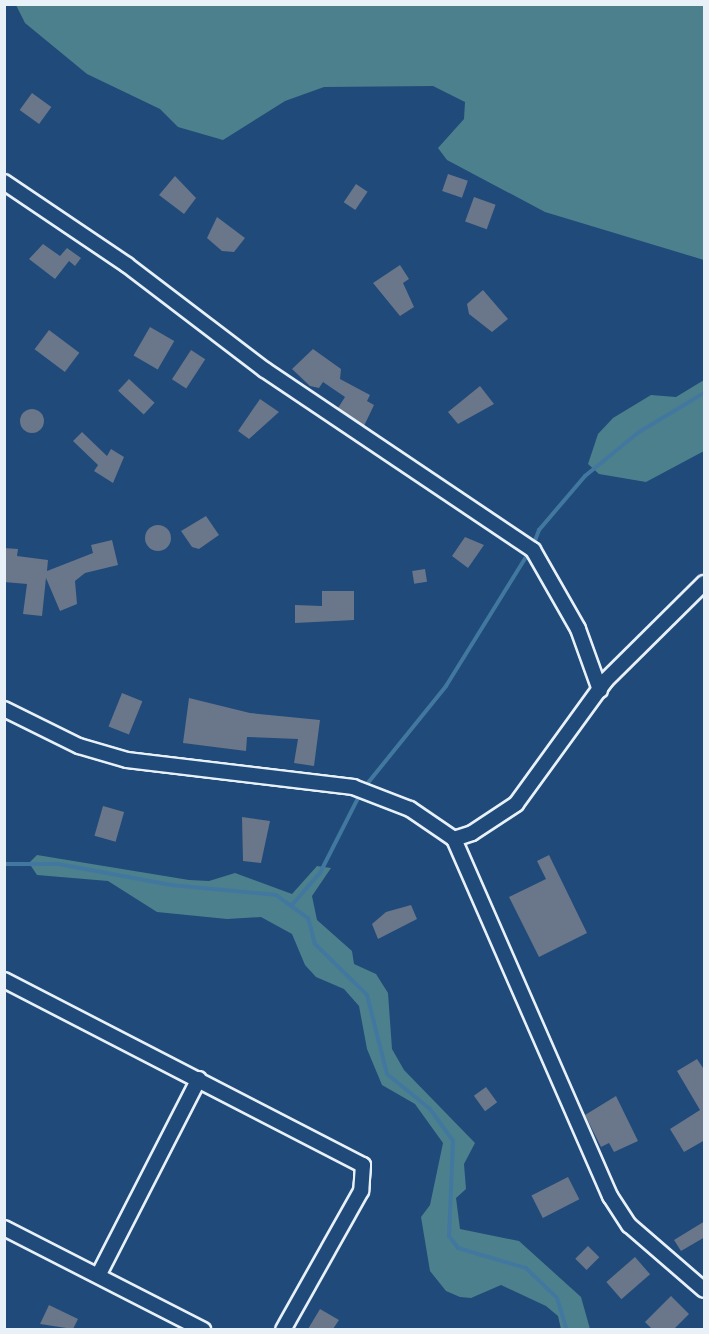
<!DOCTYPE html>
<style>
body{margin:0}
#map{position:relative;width:709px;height:1334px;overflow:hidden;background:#1f4a7a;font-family:Itim,sans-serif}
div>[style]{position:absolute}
.green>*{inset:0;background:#4c808d}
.stream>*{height:4px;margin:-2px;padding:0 2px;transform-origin:2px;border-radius:2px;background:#42789f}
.building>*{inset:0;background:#6a7689;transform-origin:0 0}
.round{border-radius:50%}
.roads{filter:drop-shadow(2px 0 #e8f1f8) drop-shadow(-2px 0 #e8f1f8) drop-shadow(0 2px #e8f1f8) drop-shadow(0 -2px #e8f1f8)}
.minor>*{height:14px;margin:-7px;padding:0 7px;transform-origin:7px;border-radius:7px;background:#1f4a7a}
span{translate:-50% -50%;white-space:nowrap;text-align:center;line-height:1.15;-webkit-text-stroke:4.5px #1f4a7a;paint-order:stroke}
.frame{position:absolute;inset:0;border:6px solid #e8f1f8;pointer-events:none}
</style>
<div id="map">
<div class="green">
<i style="clip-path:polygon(16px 5px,704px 5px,704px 260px,545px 212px,447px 160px,438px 148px,464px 119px,465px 102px,433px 86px,324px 87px,285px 101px,223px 140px,178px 127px,160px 109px,87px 74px,25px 23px)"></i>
<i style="clip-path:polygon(704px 380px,704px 451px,646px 482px,599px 474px,588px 464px,598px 434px,613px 418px,651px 395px,676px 397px)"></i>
<i style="clip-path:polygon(37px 855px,189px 880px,209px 881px,235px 873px,292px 894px,317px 866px,331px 868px,312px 896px,317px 920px,352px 951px,354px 964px,376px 974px,388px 993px,392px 1049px,404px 1070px,475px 1143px,464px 1164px,466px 1189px,456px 1198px,460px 1229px,519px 1241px,581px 1297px,590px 1329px,561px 1329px,558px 1316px,546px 1306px,501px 1285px,471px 1298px,460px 1297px,446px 1291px,430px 1271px,421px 1217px,430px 1205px,443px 1143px,415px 1104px,382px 1085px,367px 1049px,359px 1006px,344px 989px,316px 977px,305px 965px,292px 934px,261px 917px,227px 919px,157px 912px,108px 881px,37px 875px,29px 863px)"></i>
</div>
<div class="stream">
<i style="left:534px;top:543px;width:14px;rotate:-69deg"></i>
<i style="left:539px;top:530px;width:71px;rotate:-49.6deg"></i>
<i style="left:585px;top:476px;width:70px;rotate:-39.2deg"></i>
<i style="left:639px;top:432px;width:76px;rotate:-31deg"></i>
<i style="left:367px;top:784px;width:126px;rotate:-51.1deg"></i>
<i style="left:446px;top:686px;width:155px;rotate:-58.2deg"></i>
<i style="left:4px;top:864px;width:54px"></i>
<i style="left:58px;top:864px;width:115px;rotate:10.5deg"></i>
<i style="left:171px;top:885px;width:105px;rotate:5.4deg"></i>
<i style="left:276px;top:895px;width:39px;rotate:36deg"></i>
<i style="left:308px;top:918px;width:27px;rotate:75deg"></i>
<i style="left:315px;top:944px;width:73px;rotate:44.4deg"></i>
<i style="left:367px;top:995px;width:81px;rotate:75.8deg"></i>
<i style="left:387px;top:1074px;width:55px;rotate:39.1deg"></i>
<i style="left:430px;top:1109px;width:39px;rotate:54deg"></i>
<i style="left:453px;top:1141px;width:95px;rotate:92.4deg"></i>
<i style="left:449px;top:1236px;width:15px;rotate:53deg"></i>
<i style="left:458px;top:1248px;width:71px;rotate:16.4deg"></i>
<i style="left:526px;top:1268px;width:43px;rotate:44.1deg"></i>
<i style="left:557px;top:1298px;width:34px;rotate:73deg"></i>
<i style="left:291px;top:906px;width:44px;rotate:-48.7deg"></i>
<i style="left:320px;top:873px;width:84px;rotate:-63.1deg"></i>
</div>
<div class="building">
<i style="left:32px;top:93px;width:24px;height:21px;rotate:36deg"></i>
<i style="left:448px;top:174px;width:21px;height:18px;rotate:19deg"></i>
<i style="clip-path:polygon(175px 176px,196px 198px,184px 214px,159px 195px)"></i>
<i style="left:356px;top:184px;width:14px;height:22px;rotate:34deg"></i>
<i style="left:474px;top:197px;width:23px;height:26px;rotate:20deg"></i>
<i style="clip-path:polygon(217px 217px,245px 238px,234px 252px,222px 251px,207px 238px)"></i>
<i style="clip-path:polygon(43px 244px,60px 256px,67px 248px,81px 258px,75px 266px,69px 261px,55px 279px,29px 259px)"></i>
<i style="clip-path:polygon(400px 265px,409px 279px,403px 283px,414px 307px,400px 316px,373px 283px)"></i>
<i style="clip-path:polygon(483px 290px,508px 319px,492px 332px,469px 314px,467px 304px)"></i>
<i style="left:150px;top:327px;width:28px;height:33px;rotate:30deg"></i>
<i style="left:49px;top:330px;width:38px;height:24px;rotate:37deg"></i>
<i style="clip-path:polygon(313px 349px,341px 369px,340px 379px,370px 395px,367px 401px,374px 405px,364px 426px,338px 408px,345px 397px,323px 382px,319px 388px,310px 386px,292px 369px)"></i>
<i style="left:191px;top:350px;width:17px;height:35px;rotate:33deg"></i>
<i style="left:129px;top:379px;width:35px;height:16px;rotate:43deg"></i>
<i style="clip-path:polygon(480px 386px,494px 404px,458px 424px,448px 412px)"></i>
<i style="clip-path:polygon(260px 399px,279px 412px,249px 439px,238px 431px)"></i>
<i class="round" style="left:20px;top:409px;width:24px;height:24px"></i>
<i style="clip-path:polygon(82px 432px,107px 456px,111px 449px,124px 457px,113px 483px,94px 471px,98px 465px,73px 441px)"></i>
<i style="clip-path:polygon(206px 516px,219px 535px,199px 549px,192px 547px,181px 531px)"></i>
<i class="round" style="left:145px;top:525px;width:26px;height:26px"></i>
<i style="clip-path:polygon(465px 537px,484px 545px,468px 568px,452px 556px)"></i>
<i style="clip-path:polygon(112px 540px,118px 565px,85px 573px,75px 581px,77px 604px,60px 611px,46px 578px,42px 616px,23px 614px,27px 584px,4px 582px,4px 548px,18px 549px,17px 556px,48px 560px,47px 571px,93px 553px,91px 545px)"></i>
<i style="left:425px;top:569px;width:13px;height:13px;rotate:81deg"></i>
<i style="clip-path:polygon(322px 591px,354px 591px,354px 620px,295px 623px,295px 605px,322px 606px)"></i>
<i style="left:122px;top:693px;width:22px;height:36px;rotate:22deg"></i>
<i style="clip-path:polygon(189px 698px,250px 713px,320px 720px,314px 766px,294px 763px,298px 739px,247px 737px,246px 751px,183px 743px)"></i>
<i style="left:103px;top:806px;width:22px;height:31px;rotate:16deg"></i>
<i style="clip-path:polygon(242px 817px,270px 821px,261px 863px,243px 861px)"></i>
<i style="clip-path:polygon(549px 855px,587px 933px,539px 957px,509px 897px,546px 879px,537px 861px)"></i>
<i style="clip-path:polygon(411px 905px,417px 919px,378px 939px,372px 924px,386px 912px)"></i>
<i style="clip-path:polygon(697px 1059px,705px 1071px,705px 1140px,684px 1152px,670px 1129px,700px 1110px,677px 1071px)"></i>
<i style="left:486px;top:1087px;width:19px;height:15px;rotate:54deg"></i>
<i style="clip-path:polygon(616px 1096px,638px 1141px,614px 1152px,609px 1143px,601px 1147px,585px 1115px)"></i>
<i style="left:568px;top:1177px;width:25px;height:41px;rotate:63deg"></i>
<i style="clip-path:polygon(705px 1221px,705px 1237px,681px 1251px,674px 1240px)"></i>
<i style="left:588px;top:1246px;width:16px;height:18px;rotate:45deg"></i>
<i style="left:635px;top:1257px;width:23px;height:38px;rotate:49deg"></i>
<i style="clip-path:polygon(671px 1296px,689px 1314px,674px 1329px,652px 1329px,645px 1322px)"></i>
<i style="clip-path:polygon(49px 1305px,78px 1319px,73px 1329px,40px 1324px)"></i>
<i style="clip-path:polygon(320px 1309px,339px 1320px,333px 1329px,308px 1329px)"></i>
</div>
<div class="roads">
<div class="minor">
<i style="left:4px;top:182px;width:148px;rotate:34deg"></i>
<i style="left:127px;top:265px;width:173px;rotate:37.3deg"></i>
<i style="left:265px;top:370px;width:323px;rotate:33.9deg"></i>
<i style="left:533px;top:550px;width:91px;rotate:60.3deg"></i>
<i style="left:578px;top:629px;width:65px;rotate:70.2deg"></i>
<i style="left:4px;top:709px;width:84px;rotate:26.3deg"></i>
<i style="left:79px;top:746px;width:50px;rotate:16.3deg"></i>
<i style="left:127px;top:760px;width:228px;rotate:6.8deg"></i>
<i style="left:353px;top:787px;width:61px;rotate:21.1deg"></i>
<i style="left:410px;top:809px;width:53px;rotate:34.3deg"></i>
<i style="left:454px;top:839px;width:390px;rotate:66.4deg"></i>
<i style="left:610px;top:1196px;width:35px;rotate:57deg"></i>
<i style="left:629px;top:1225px;width:99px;rotate:40.9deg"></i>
<i style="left:454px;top:839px;width:19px;rotate:-18deg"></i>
<i style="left:472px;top:833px;width:53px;rotate:-33.4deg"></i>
<i style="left:516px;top:804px;width:153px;rotate:-54deg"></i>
<i style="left:606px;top:680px;width:138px;rotate:-44.7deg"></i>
<i style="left:4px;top:980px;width:404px;rotate:27.3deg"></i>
<i style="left:363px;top:1165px;width:26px;rotate:94deg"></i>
<i style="left:361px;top:1191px;width:159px;rotate:119.3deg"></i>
<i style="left:4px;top:1228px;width:224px;rotate:27.1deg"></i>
<i style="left:99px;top:1274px;width:219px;rotate:-62.9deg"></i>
</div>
</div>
<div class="frame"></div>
</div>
